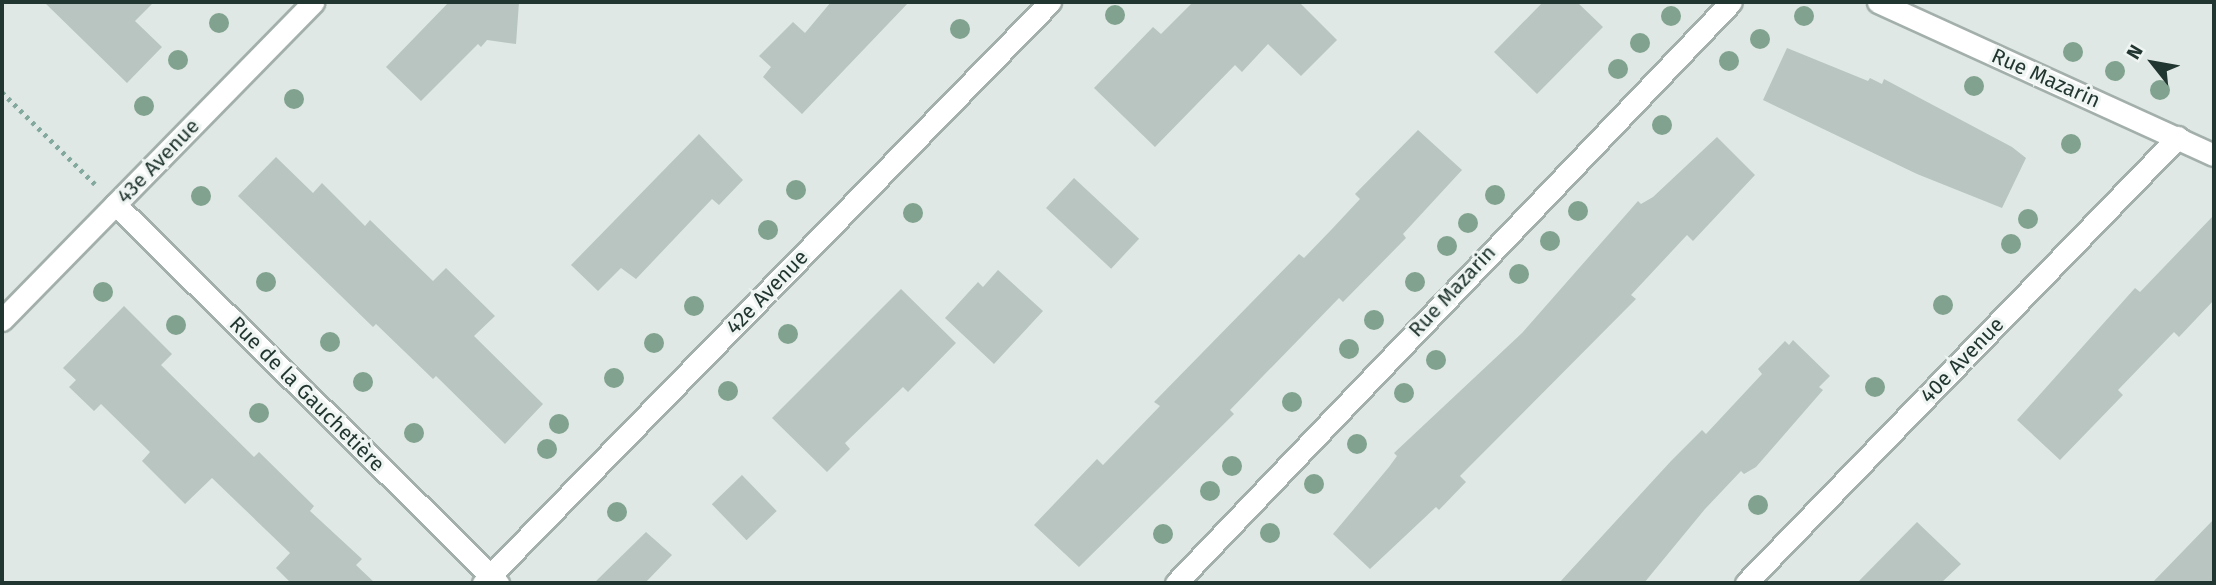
<!DOCTYPE html>
<meta charset="utf-8">
<style>
body{margin:0}
#map{position:relative;width:2216px;height:585px;overflow:hidden;background:#dfe8e4;font-family:"Fira Sans",sans-serif}
div>[style]{position:absolute}
.building>*{inset:0;background:#b8c5c0;transform-origin:0 0}
.path>*{height:4.5px;margin-top:-2.25px;transform-origin:0;background:repeating-linear-gradient(90deg,#83a89e 0 3.5px,transparent 0 8.5px)}
.roads{filter:drop-shadow(2px 0 #a3afab) drop-shadow(-2px 0 #a3afab) drop-shadow(0 2px #a3afab) drop-shadow(0 -2px #a3afab)}
.minor>*{height:21px;margin:-10.5px;padding:0 10.5px;transform-origin:10.5px;border-radius:10.5px;background:#fff}
.trees>*{width:20px;height:20px;margin:-10px;border-radius:50%;background:#80a28e}
span{translate:-50% -50%;white-space:nowrap;text-align:center;line-height:1.15;-webkit-text-stroke:6px #eff5f2;paint-order:stroke}
.street-label{font-size:21px;color:#223631}
.frame{position:absolute;inset:0;border:4px solid #223631;pointer-events:none}
.north{position:absolute;left:2118px;top:28px;width:70px;height:70px;-webkit-text-stroke:5px #eff5f2;paint-order:stroke;rotate:301deg;font-size:19px;font-weight:700;line-height:28px;text-align:center;color:#223631}
.north::after{content:'';display:block;margin:auto;width:24px;height:32px;background:#223631;clip-path:polygon(50% 0,100% 100%,50% 72%,0 100%)}
</style>
<div id="map">
<div class="building">
<i style="clip-path:polygon(44px 2px,154px 2px,135px 21px,162px 47px,127px 83px)"></i>
<i style="clip-path:polygon(449px 2px,519px 2px,516px 44px,487px 40px,481px 47px,478px 44px,421px 101px,386px 67px)"></i>
<i style="clip-path:polygon(831px 2px,909px 2px,802px 114px,763px 77px,771px 67px,759px 56px,793px 22px,805px 33px)"></i>
<i style="clip-path:polygon(1193px 2px,1299px 2px,1337px 40px,1301px 76px,1268px 44px,1242px 72px,1235px 65px,1155px 147px,1094px 88px,1153px 27px,1161px 34px)"></i>
<i style="clip-path:polygon(1543px 2px,1577px 2px,1603px 27px,1537px 94px,1494px 52px)"></i>
<i style="clip-path:polygon(1787px 48px,1868px 81px,1870px 78px,1882px 84px,1884px 79px,2012px 147px,2026px 158px,2002px 208px,1917px 174px,1763px 100px)"></i>
<i style="clip-path:polygon(1418px 130px,1462px 170px,1403px 234px,1406px 238px,1343px 302px,1339px 298px,1230px 410px,1234px 414px,1079px 567px,1034px 525px,1097px 459px,1103px 465px,1131px 436px,1160px 406px,1154px 402px,1299px 254px,1304px 258px,1332px 229px,1360px 199px,1355px 194px)"></i>
<i style="clip-path:polygon(699px 134px,743px 180px,719px 205px,712px 199px,636px 279px,621px 268px,598px 291px,571px 265px)"></i>
<i style="clip-path:polygon(1717px 137px,1755px 175px,1693px 241px,1687px 235px,1631px 295px,1636px 299px,1460px 476px,1466px 482px,1439px 510px,1436px 507px,1370px 569px,1333px 534px,1389px 467px,1397px 456px,1394px 453px,1522px 333px,1638px 201px,1641px 204px,1653px 197px)"></i>
<i style="clip-path:polygon(276px 157px,313px 193px,322px 183px,365px 226px,370px 220px,433px 281px,446px 268px,495px 316px,474px 336px,543px 404px,505px 444px,436px 376px,433px 379px,376px 324px,373px 327px,238px 196px)"></i>
<i style="left:1074px;top:178px;width:89px;height:41px;rotate:43deg"></i>
<i style="clip-path:polygon(2214px 215px,2214px 300px,2179px 337px,2174px 332px,2118px 390px,2123px 395px,2060px 460px,2017px 420px,2135px 288px,2140px 292px)"></i>
<i style="clip-path:polygon(998px 270px,1043px 311px,994px 364px,945px 318px,978px 282px,983px 287px)"></i>
<i style="clip-path:polygon(901px 289px,956px 343px,908px 392px,903px 387px,845px 443px,850px 449px,827px 472px,772px 418px)"></i>
<i style="clip-path:polygon(124px 306px,172px 354px,161px 365px,254px 457px,259px 452px,314px 506px,310px 511px,362px 559px,356px 565px,375px 583px,291px 583px,276px 568px,290px 553px,212px 478px,185px 504px,142px 461px,150px 452px,101px 404px,94px 411px,69px 387px,76px 380px,63px 368px)"></i>
<i style="clip-path:polygon(1793px 340px,1830px 376px,1819px 387px,1823px 390px,1756px 467px,1744px 474px,1741px 471px,1705px 509px,1644px 583px,1559px 583px,1671px 461px,1702px 430px,1706px 434px,1762px 374px,1758px 369px,1785px 341px,1789px 345px)"></i>
<i style="left:742px;top:475px;width:50px;height:42px;rotate:46deg"></i>
<i style="clip-path:polygon(2214px 519px,2214px 583px,2152px 583px,2185px 549px)"></i>
<i style="clip-path:polygon(1917px 522px,1961px 564px,1941px 583px,1857px 583px)"></i>
<i style="clip-path:polygon(646px 532px,672px 555px,645px 583px,594px 583px)"></i>
</div>
<div class="path">
<i style="left:2px;top:92px;width:131px;rotate:44.7deg"></i>
</div>
<div class="roads">
<div class="minor">
<i style="left:1878px;top:2px;width:369px;rotate:24.5deg"></i>
<i style="left:115px;top:204px;width:539px;rotate:44.7deg"></i>
<i style="left:2px;top:320px;width:445px;rotate:-45.6deg"></i>
<i style="left:483px;top:583px;width:812px;rotate:-45.7deg"></i>
<i style="left:1176px;top:583px;width:803px;rotate:-46.31deg"></i>
<i style="left:1746px;top:583px;width:621px;rotate:-45.91deg"></i>
</div>
</div>
<div class="trees">
<i style="left:1115px;top:15px"></i>
<i style="left:1671px;top:16px"></i>
<i style="left:1804px;top:16px"></i>
<i style="left:219px;top:23px"></i>
<i style="left:960px;top:29px"></i>
<i style="left:1760px;top:39px"></i>
<i style="left:1640px;top:43px"></i>
<i style="left:2073px;top:52px"></i>
<i style="left:178px;top:60px"></i>
<i style="left:1729px;top:61px"></i>
<i style="left:1618px;top:69px"></i>
<i style="left:2115px;top:71px"></i>
<i style="left:1974px;top:86px"></i>
<i style="left:2160px;top:90px"></i>
<i style="left:294px;top:99px"></i>
<i style="left:144px;top:106px"></i>
<i style="left:1662px;top:125px"></i>
<i style="left:2071px;top:144px"></i>
<i style="left:796px;top:190px"></i>
<i style="left:1495px;top:195px"></i>
<i style="left:201px;top:196px"></i>
<i style="left:1578px;top:211px"></i>
<i style="left:913px;top:213px"></i>
<i style="left:2028px;top:219px"></i>
<i style="left:1468px;top:223px"></i>
<i style="left:768px;top:230px"></i>
<i style="left:1550px;top:241px"></i>
<i style="left:2011px;top:244px"></i>
<i style="left:1447px;top:246px"></i>
<i style="left:1519px;top:274px"></i>
<i style="left:266px;top:282px"></i>
<i style="left:1415px;top:282px"></i>
<i style="left:103px;top:292px"></i>
<i style="left:1943px;top:305px"></i>
<i style="left:694px;top:306px"></i>
<i style="left:1374px;top:320px"></i>
<i style="left:176px;top:325px"></i>
<i style="left:788px;top:334px"></i>
<i style="left:330px;top:342px"></i>
<i style="left:654px;top:343px"></i>
<i style="left:1349px;top:349px"></i>
<i style="left:1436px;top:360px"></i>
<i style="left:614px;top:378px"></i>
<i style="left:363px;top:382px"></i>
<i style="left:1875px;top:387px"></i>
<i style="left:728px;top:391px"></i>
<i style="left:1404px;top:393px"></i>
<i style="left:1292px;top:402px"></i>
<i style="left:259px;top:413px"></i>
<i style="left:559px;top:424px"></i>
<i style="left:414px;top:433px"></i>
<i style="left:1357px;top:444px"></i>
<i style="left:547px;top:449px"></i>
<i style="left:1232px;top:466px"></i>
<i style="left:1314px;top:484px"></i>
<i style="left:1210px;top:491px"></i>
<i style="left:1758px;top:505px"></i>
<i style="left:617px;top:512px"></i>
<i style="left:1270px;top:533px"></i>
<i style="left:1163px;top:534px"></i>
</div>
<div class="street-label">
<span style="left:2046px;top:78px;rotate:24deg">Rue Mazarin</span>
<span style="left:158px;top:161px;rotate:-46deg">43e Avenue</span>
<span style="left:1452px;top:291px;rotate:-47deg">Rue Mazarin</span>
<span style="left:767px;top:292px;rotate:-46deg">42e Avenue</span>
<span style="left:1962px;top:360px;rotate:-46deg">40e Avenue</span>
<span style="left:307px;top:394px;rotate:45deg">Rue de la Gauchetière</span>
</div>
<div class="frame"></div>
<div class="north">N</div>
</div>
